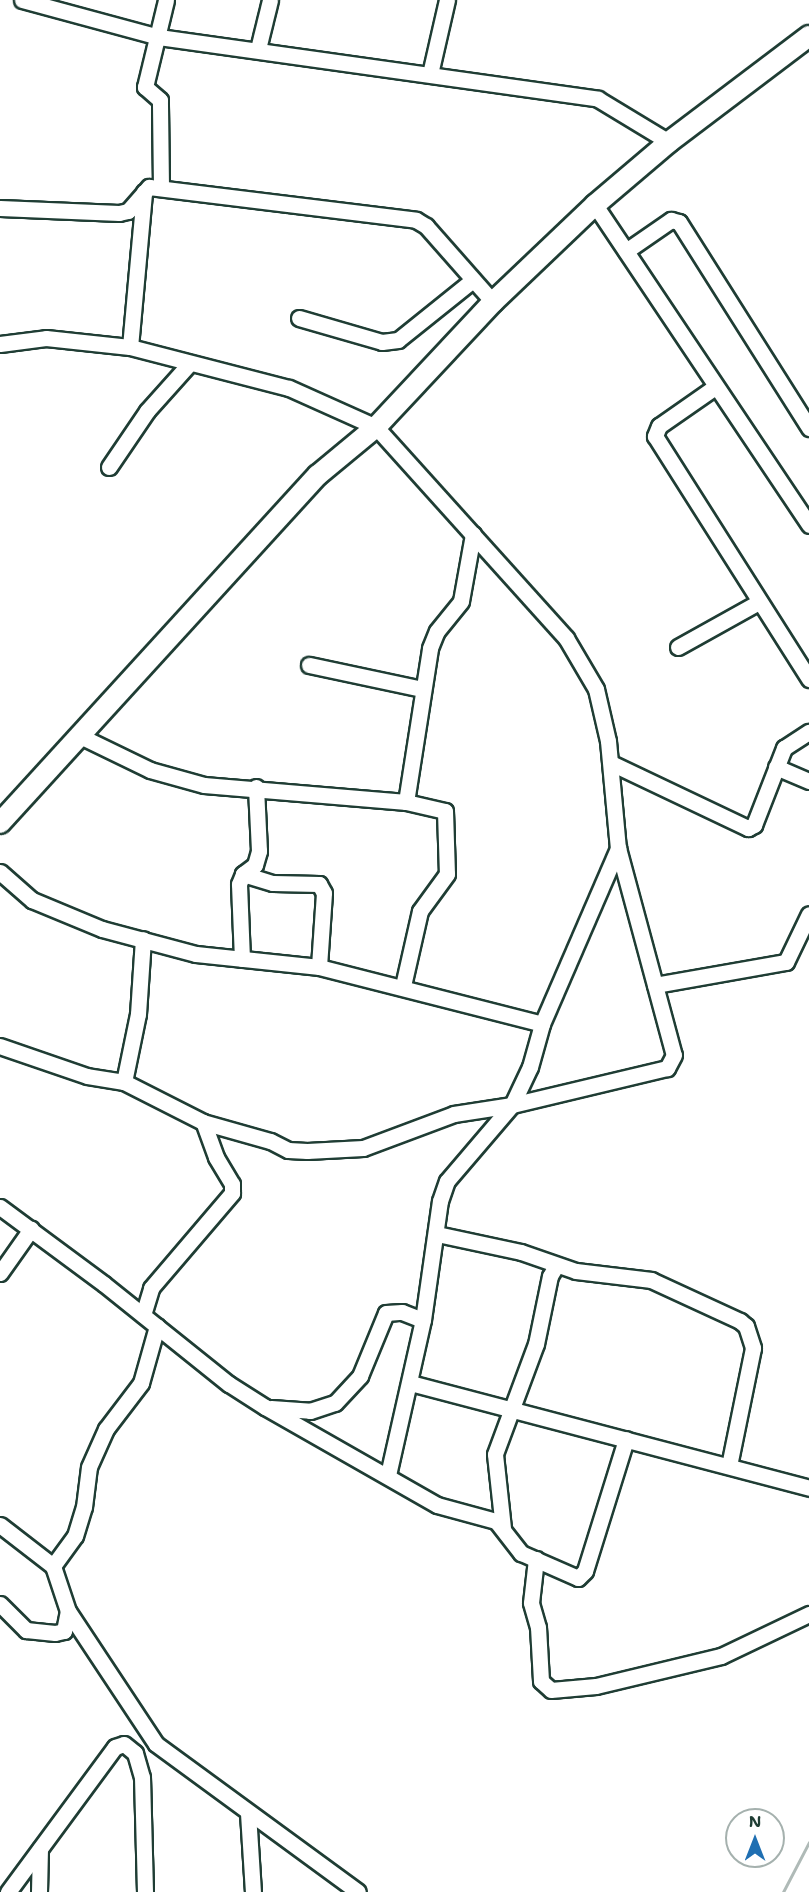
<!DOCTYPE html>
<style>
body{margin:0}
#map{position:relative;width:809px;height:1892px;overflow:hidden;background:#fff;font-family:"Shantell Sans",sans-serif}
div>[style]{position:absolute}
.stream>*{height:3px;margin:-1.5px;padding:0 1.5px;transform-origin:1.5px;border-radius:1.5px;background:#afbab7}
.roads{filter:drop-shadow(2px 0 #1f3d34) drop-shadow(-2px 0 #1f3d34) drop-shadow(0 2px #1f3d34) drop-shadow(0 -2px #1f3d34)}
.minor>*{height:15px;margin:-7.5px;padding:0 7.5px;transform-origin:7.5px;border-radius:7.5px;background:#fff}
.major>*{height:20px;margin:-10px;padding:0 10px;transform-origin:10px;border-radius:10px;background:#fff}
span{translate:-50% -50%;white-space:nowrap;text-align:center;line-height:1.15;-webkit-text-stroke:4.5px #fff;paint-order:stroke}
.north{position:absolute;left:725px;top:1808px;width:60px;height:60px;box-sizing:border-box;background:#fff;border:2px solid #a5b1ae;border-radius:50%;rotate:0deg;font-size:16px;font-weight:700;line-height:24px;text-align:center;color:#1f3d34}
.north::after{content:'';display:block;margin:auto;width:21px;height:27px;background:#1f6fb2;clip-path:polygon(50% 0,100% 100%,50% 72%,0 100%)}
</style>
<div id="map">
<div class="stream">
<i style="left:783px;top:1892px;width:56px;rotate:-62.5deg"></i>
</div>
<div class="roads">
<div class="minor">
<i style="left:22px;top:0;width:142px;rotate:15.1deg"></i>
<i style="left:159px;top:37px;width:443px;rotate:8deg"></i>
<i style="left:598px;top:99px;width:83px;rotate:31.2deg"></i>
<i style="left:258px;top:49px;width:50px;rotate:-76.2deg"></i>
<i style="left:430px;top:74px;width:76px;rotate:-77.1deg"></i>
<i style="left:161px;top:187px;width:87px;rotate:-90.7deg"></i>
<i style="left:160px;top:100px;width:20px;rotate:-139deg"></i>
<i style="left:145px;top:87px;width:89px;rotate:-76.4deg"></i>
<i style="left:595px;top:205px;width:385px;rotate:56.2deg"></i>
<i style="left:0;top:208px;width:119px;rotate:2.4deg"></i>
<i style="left:119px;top:213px;width:9px;rotate:-13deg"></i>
<i style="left:128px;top:211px;width:32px;rotate:-49deg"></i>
<i style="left:149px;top:187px;width:269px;rotate:7deg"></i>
<i style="left:416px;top:220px;width:12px;rotate:31deg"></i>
<i style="left:426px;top:226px;width:101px;rotate:48.6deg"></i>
<i style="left:626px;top:251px;width:55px;rotate:-34.6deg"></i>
<i style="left:671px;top:220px;width:8px;rotate:14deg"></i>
<i style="left:679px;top:222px;width:244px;rotate:57.7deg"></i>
<i style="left:299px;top:318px;width:86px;rotate:16.1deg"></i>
<i style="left:382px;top:342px;width:16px;rotate:-7deg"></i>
<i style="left:398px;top:340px;width:96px;rotate:-38.7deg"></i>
<i style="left:0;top:344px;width:46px;rotate:-7.4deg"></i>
<i style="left:46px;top:338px;width:84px;rotate:6.1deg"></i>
<i style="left:130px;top:347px;width:164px;rotate:14.5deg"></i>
<i style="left:289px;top:388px;width:95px;rotate:24.1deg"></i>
<i style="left:376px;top:427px;width:284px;rotate:48deg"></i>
<i style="left:566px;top:638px;width:59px;rotate:59.5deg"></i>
<i style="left:596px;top:689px;width:53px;rotate:77deg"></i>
<i style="left:608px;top:741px;width:107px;rotate:84.7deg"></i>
<i style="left:618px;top:848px;width:214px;rotate:74.9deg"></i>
<i style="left:674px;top:1055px;width:15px;rotate:118deg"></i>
<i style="left:667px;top:1068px;width:159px;rotate:166.6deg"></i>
<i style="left:512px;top:1105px;width:59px;rotate:171.2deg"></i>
<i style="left:454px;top:1114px;width:97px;rotate:159.5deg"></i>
<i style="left:363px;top:1148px;width:56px;rotate:176.9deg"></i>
<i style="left:307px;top:1151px;width:19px;rotate:-177deg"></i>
<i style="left:288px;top:1150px;width:20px;rotate:-153deg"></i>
<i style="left:270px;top:1141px;width:70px;rotate:-164.2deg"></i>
<i style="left:203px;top:1122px;width:89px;rotate:-153.1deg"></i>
<i style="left:124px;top:1082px;width:37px;rotate:-171deg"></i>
<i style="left:87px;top:1076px;width:92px;rotate:-161deg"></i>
<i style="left:130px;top:347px;width:156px;rotate:-84.8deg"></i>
<i style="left:715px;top:387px;width:68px;rotate:145.1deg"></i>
<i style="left:659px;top:426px;width:11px;rotate:112deg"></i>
<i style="left:655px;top:436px;width:288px;rotate:57.6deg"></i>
<i style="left:109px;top:467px;width:68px;rotate:-55.8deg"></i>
<i style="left:147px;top:411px;width:64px;rotate:-48.1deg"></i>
<i style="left:678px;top:647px;width:93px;rotate:-29.1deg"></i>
<i style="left:309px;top:665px;width:116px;rotate:12deg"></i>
<i style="left:80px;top:736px;width:78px;rotate:25.9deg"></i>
<i style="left:150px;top:770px;width:56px;rotate:15.5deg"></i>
<i style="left:204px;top:785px;width:203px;rotate:4.8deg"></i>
<i style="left:406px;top:802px;width:40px;rotate:13deg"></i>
<i style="left:445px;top:811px;width:63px;rotate:88.2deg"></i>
<i style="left:447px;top:874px;width:46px;rotate:126.1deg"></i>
<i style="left:420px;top:911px;width:77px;rotate:102.8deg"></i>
<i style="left:611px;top:763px;width:152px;rotate:25.4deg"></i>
<i style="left:748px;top:828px;width:7px;rotate:-27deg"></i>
<i style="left:754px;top:825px;width:83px;rotate:-68.7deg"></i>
<i style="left:784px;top:748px;width:30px;rotate:-33deg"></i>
<i style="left:776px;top:767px;width:36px;rotate:23deg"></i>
<i style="left:406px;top:802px;width:156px;rotate:-81.1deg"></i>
<i style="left:430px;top:648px;width:18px;rotate:-68deg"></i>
<i style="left:437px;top:631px;width:38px;rotate:-51deg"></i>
<i style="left:461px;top:601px;width:68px;rotate:-79.8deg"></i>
<i style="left:0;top:872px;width:43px;rotate:41.2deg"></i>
<i style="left:32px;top:900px;width:76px;rotate:22.5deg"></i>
<i style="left:102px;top:929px;width:97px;rotate:14.9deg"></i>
<i style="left:196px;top:954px;width:124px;rotate:6deg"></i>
<i style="left:319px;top:967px;width:230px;rotate:14.3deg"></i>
<i style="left:243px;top:874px;width:31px;rotate:17deg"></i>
<i style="left:273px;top:883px;width:46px;rotate:1.2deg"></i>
<i style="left:319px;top:884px;width:10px;rotate:61deg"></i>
<i style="left:324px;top:893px;width:74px;rotate:93.9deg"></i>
<i style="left:242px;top:959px;width:75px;rotate:-92.3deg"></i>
<i style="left:239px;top:884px;width:11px;rotate:-68deg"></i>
<i style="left:243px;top:874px;width:15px;rotate:-37deg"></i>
<i style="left:255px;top:865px;width:15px;rotate:-74deg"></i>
<i style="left:259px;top:851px;width:64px;rotate:-92.7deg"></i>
<i style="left:655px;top:985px;width:133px;rotate:-10deg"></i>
<i style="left:786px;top:962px;width:53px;rotate:-64.4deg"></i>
<i style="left:124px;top:1082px;width:69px;rotate:-78.4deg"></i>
<i style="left:138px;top:1014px;width:75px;rotate:-86.2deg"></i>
<i style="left:0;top:1207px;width:129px;rotate:36.5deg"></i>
<i style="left:104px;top:1284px;width:160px;rotate:38.7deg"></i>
<i style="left:229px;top:1384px;width:43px;rotate:32.6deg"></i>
<i style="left:265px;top:1407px;width:198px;rotate:29.7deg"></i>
<i style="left:437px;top:1505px;width:61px;rotate:15.2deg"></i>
<i style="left:496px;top:1521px;width:41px;rotate:52deg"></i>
<i style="left:521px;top:1553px;width:62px;rotate:23.7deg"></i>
<i style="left:578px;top:1578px;width:10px;rotate:-45deg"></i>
<i style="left:585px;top:1571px;width:138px;rotate:-72.7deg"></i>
<i style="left:437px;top:1234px;width:86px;rotate:12.1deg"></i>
<i style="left:521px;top:1252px;width:58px;rotate:19.1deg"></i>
<i style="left:576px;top:1271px;width:76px;rotate:6.8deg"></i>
<i style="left:651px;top:1280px;width:98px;rotate:24.7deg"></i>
<i style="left:740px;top:1321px;width:8px;rotate:40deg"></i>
<i style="left:746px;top:1326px;width:23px;rotate:72deg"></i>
<i style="left:753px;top:1348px;width:120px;rotate:101.5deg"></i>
<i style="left:0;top:1273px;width:54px;rotate:-54.8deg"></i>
<i style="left:143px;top:1315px;width:28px;rotate:-73deg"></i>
<i style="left:151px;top:1288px;width:125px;rotate:-49.5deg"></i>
<i style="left:232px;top:1193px;width:9px;rotate:-90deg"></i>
<i style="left:232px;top:1184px;width:31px;rotate:-121deg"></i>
<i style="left:216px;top:1157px;width:37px;rotate:-110deg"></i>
<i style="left:410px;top:1383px;width:413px;rotate:14.7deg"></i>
<i style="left:271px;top:1408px;width:39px;rotate:4deg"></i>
<i style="left:310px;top:1411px;width:26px;rotate:-18deg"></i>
<i style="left:335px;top:1403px;width:37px;rotate:-47deg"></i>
<i style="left:360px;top:1376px;width:68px;rotate:-67.6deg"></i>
<i style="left:386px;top:1313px;width:16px;rotate:-4deg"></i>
<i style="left:402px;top:1312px;width:22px;rotate:21deg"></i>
<i style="left:388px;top:1475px;width:159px;rotate:-77.3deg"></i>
<i style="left:423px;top:1320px;width:120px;rotate:-81.9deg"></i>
<i style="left:440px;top:1201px;width:21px;rotate:-71deg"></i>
<i style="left:447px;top:1181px;width:100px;rotate:-49.5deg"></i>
<i style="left:512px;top:1105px;width:42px;rotate:-64.7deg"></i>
<i style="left:530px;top:1067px;width:45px;rotate:-74.4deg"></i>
<i style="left:542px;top:1024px;width:192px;rotate:-66.6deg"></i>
<i style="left:0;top:1525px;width:67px;rotate:37.7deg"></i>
<i style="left:53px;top:1566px;width:47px;rotate:71.6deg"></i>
<i style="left:68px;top:1611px;width:159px;rotate:56.5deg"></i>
<i style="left:156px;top:1744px;width:250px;rotate:36.2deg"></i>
<i style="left:503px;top:1528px;width:74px;rotate:-96.2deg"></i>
<i style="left:495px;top:1454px;width:117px;rotate:-69.6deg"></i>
<i style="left:536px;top:1344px;width:69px;rotate:-78.4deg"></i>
<i style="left:550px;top:1276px;width:12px;rotate:-59deg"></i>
<i style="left:536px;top:1559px;width:44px;rotate:96.5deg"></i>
<i style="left:531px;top:1603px;width:25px;rotate:74deg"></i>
<i style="left:538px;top:1627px;width:54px;rotate:86.8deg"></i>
<i style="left:541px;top:1681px;width:13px;rotate:42deg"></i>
<i style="left:551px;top:1690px;width:45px;rotate:-5.1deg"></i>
<i style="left:596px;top:1686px;width:129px;rotate:-13.5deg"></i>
<i style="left:721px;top:1656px;width:98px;rotate:-25.5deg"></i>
<i style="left:53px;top:1566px;width:37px;rotate:-54deg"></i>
<i style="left:75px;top:1536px;width:30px;rotate:-73deg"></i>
<i style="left:84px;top:1507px;width:40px;rotate:-82.9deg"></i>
<i style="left:89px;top:1467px;width:42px;rotate:-65.9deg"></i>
<i style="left:106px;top:1429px;width:58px;rotate:-52.7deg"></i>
<i style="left:141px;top:1383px;width:59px;rotate:-74.3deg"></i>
<i style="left:0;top:1604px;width:37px;rotate:45deg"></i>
<i style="left:26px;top:1630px;width:29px;rotate:6deg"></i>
<i style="left:55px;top:1633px;width:9px;rotate:-13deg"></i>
<i style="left:64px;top:1631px;width:20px;rotate:-79deg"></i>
<i style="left:248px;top:1813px;width:79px;rotate:86.4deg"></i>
<i style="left:8px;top:1892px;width:180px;rotate:-53.6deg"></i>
<i style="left:115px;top:1747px;width:9px;rotate:-18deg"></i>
<i style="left:124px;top:1744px;width:14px;rotate:39deg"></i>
<i style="left:135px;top:1753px;width:25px;rotate:74deg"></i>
<i style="left:142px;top:1777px;width:115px;rotate:88.5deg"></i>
<i style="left:39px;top:1892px;width:43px;rotate:-88.7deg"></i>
</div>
<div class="major">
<i style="left:0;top:823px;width:471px;rotate:-47.6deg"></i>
<i style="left:318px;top:475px;width:75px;rotate:-39.6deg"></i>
<i style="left:376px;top:427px;width:171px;rotate:-46.9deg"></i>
<i style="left:493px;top:302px;width:141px;rotate:-43.6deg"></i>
<i style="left:595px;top:205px;width:97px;rotate:-40.4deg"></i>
<i style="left:669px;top:142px;width:176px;rotate:-37.1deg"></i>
</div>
</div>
<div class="north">N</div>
</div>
